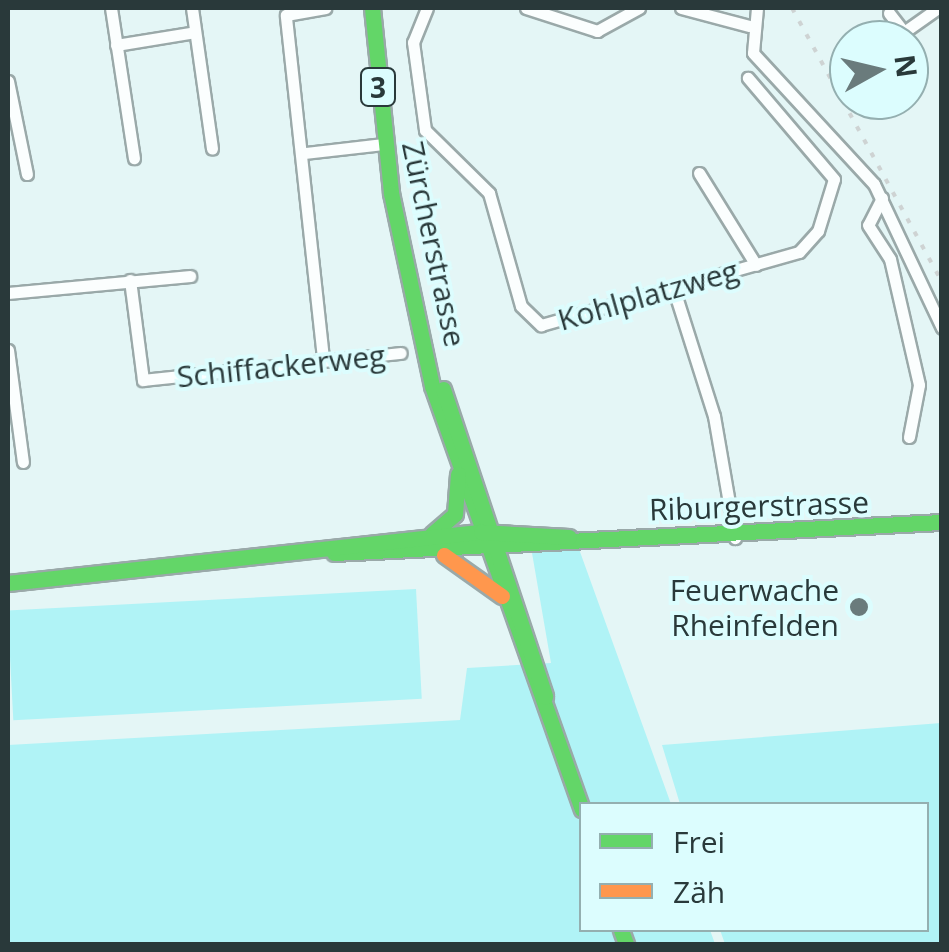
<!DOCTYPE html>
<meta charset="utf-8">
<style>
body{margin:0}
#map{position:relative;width:949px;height:952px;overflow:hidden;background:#e4f6f6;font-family:"Open Sans",sans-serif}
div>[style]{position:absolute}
.green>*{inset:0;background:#b0f3f6;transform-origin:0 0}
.roads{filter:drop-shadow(2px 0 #9aa9a9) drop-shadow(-2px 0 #9aa9a9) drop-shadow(0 2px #9aa9a9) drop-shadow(0 -2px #9aa9a9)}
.street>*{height:11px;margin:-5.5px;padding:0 5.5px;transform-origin:5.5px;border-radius:5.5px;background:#fbfefe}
.fast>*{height:15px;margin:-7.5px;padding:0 7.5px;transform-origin:7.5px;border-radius:7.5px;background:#63d668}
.slow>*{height:15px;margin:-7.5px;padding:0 7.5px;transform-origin:7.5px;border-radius:7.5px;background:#ff974d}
.rail>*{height:4px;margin-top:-2px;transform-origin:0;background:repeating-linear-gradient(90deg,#ced3d3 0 5px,transparent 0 15px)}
.dots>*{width:28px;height:28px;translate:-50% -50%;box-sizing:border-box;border:5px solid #dcfdfe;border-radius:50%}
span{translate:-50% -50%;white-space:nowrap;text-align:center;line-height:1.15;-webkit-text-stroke:8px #dcfdfe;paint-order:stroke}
.shield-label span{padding:2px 8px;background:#dcfdfe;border:2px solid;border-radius:8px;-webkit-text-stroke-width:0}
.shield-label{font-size:28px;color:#29393a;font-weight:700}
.street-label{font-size:30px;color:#29393a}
.poi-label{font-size:30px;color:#29393a}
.right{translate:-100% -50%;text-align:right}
.frame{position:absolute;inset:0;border:10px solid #29393a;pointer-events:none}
.legend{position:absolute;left:579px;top:802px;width:350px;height:130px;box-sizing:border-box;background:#dcfdfe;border:2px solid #94afb0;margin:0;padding:12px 18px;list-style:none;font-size:30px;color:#29393a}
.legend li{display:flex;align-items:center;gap:20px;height:50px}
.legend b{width:50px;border:2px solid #94afb0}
.north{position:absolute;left:829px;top:20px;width:100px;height:100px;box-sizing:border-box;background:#dcfdfe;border:2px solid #94afb0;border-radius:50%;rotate:82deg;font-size:28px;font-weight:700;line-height:40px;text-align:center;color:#29393a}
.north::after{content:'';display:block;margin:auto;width:35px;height:45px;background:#6a7b7c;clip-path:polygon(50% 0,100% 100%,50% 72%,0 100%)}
</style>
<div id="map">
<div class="green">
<i style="clip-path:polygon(579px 549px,671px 804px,582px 804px,582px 930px,710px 930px,715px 944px,8px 944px,8px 745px,460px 720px,467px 668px,551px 663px,532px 553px)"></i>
<i style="left:416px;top:589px;width:110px;height:409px;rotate:87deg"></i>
<i style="clip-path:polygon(941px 723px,941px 944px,725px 944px,720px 930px,926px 930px,926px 804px,680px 804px,662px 745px)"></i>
</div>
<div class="roads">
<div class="street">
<i style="left:111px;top:8px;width:152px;rotate:81.3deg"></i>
<i style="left:192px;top:8px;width:142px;rotate:81.9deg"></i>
<i style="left:427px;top:8px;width:37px;rotate:112deg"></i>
<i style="left:413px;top:42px;width:89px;rotate:82.2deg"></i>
<i style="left:425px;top:130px;width:90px;rotate:44.5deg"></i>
<i style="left:489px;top:193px;width:117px;rotate:74.2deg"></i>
<i style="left:521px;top:306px;width:28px;rotate:44deg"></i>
<i style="left:541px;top:325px;width:268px;rotate:-15.8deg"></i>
<i style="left:799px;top:252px;width:28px;rotate:-48deg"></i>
<i style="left:818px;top:231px;width:54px;rotate:-72.9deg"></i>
<i style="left:834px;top:179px;width:133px;rotate:-130.4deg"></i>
<i style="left:526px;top:8px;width:75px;rotate:17.9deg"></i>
<i style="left:597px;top:31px;width:48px;rotate:-28.7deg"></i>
<i style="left:681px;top:8px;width:70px;rotate:14.8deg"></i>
<i style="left:757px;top:8px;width:45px;rotate:95.1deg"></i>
<i style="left:753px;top:53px;width:178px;rotate:47.3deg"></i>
<i style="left:874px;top:184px;width:159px;rotate:64.7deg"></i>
<i style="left:889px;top:13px;width:24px;rotate:52deg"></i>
<i style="left:904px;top:32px;width:42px;rotate:-35.2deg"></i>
<i style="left:116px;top:45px;width:80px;rotate:-9.3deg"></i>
<i style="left:8px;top:81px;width:95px;rotate:78.5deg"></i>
<i style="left:305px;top:153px;width:80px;rotate:-6.5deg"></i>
<i style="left:699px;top:173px;width:108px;rotate:58.2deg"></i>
<i style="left:882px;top:198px;width:30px;rotate:117deg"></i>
<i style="left:868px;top:225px;width:40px;rotate:57.1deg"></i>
<i style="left:890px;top:259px;width:129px;rotate:77deg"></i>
<i style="left:919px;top:385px;width:53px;rotate:100.9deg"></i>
<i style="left:130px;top:280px;width:101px;rotate:82.6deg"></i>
<i style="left:143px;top:380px;width:259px;rotate:-6deg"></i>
<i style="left:674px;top:290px;width:132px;rotate:72.4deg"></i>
<i style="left:714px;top:416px;width:124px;rotate:80.2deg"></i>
<i style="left:8px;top:293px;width:183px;rotate:-5.3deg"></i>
<i style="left:8px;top:350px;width:113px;rotate:82.4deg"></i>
<i style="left:323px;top:358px;width:345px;rotate:-96.2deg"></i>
<i style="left:286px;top:15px;width:40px;rotate:-10deg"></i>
</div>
<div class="fast">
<i style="left:372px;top:8px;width:186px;rotate:84.1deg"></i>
<i style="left:391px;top:193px;width:197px;rotate:78deg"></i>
<i style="left:432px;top:386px;width:449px;rotate:70.5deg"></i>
<i style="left:443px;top:389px;width:324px;rotate:71.6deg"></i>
<i style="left:432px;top:534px;width:30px;rotate:-41deg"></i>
<i style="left:455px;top:514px;width:40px;rotate:-85.7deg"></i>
<i style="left:334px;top:553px;width:609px;rotate:-2.92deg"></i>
<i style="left:8px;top:583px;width:476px;rotate:-6.2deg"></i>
<i style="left:481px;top:532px;width:88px;rotate:3.3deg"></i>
<i style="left:621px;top:930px;width:15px;rotate:70deg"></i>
</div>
<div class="slow">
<i style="left:444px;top:555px;width:71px;rotate:35.3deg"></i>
</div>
</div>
<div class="rail">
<i style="left:792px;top:8px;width:312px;rotate:61.3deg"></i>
</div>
<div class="dots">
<i style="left:859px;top:607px;background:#6a7b7c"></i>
</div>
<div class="shield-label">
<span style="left:378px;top:87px">3</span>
</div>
<div class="street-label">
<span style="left:434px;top:244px;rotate:78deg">Zürcherstrasse</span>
<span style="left:648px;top:295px;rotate:-16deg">Kohlplatzweg</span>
<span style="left:281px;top:366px;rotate:-6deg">Schiffackerweg</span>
<span style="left:759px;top:506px;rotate:-2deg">Riburgerstrasse</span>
</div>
<div class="poi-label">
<span class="right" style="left:839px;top:607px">Feuerwache<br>Rheinfelden</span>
</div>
<div class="frame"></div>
<ul class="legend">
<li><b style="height:12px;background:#63d668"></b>Frei</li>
<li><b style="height:12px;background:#ff974d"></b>Zäh</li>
</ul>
<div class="north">N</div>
</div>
